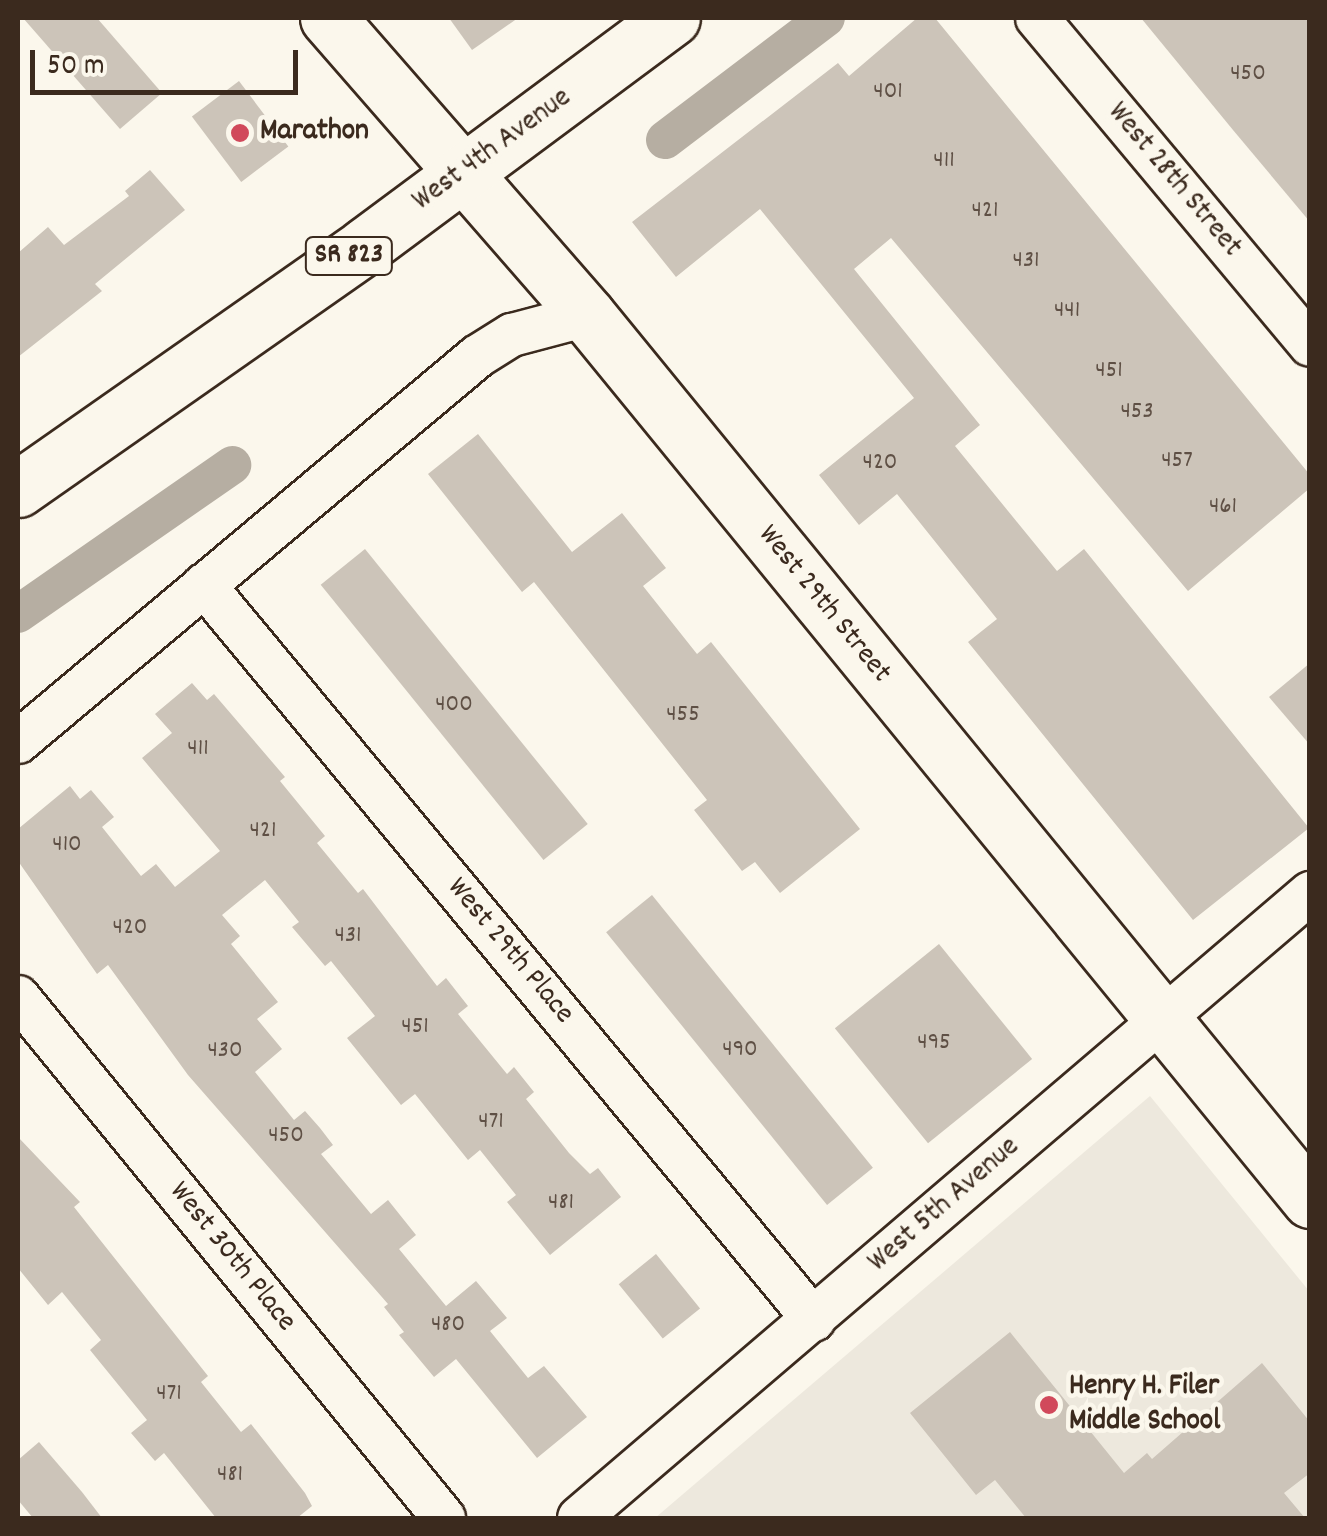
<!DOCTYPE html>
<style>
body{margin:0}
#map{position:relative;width:1327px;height:1536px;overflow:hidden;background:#fbf7ec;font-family:Dekko,sans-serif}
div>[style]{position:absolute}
.built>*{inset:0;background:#ede8dd}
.canal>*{height:38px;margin:-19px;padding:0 19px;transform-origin:19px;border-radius:19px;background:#b6aea2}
.building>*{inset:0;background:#ccc4b9;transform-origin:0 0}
.roads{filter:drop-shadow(2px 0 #3b2a1e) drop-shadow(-2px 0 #3b2a1e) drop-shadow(0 2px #3b2a1e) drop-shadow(0 -2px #3b2a1e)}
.street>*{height:42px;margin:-21px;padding:0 21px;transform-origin:21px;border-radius:21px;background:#fbf7ec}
.secondary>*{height:55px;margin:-27.5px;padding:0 27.5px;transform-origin:27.5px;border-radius:27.5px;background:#fbf7ec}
.primary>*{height:55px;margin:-27.5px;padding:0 27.5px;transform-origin:27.5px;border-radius:27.5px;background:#fbf7ec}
.dots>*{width:28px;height:28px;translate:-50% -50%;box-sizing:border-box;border:5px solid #fbf7ec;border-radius:50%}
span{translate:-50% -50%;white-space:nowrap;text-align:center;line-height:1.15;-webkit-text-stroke:9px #fbf7ec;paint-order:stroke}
.number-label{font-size:25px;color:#5f5045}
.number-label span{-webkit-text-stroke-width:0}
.shield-label span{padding:2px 8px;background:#fbf7ec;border:2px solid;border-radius:8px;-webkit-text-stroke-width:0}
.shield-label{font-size:28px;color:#3b2a1e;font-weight:700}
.poi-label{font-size:30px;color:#3b2a1e;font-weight:700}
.left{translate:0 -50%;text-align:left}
.street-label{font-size:30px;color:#3b2a1e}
.frame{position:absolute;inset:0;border:20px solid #3b2a1e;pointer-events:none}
.scale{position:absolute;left:30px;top:50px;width:268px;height:45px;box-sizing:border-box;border:5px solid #3b2a1e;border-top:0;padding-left:12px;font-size:30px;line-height:35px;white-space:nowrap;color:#3b2a1e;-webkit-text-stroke:8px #fbf7ec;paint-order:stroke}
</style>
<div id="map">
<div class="built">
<i style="clip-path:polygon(1150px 1096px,1309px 1291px,1309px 1518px,655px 1518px)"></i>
</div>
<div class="canal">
<i style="left:665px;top:140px;width:202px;rotate:-37.2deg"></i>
<i style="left:18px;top:614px;width:261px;rotate:-34.8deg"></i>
</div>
<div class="building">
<i style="clip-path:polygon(23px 18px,97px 18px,162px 93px,120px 129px)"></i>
<i style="clip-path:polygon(449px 18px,518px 18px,472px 50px)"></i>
<i style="clip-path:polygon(917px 18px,935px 18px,1310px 475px,1310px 488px,1188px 591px,891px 238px,854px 269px,980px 425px,955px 446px,1057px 571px,1084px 549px,1309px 828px,1193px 920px,968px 642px,997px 619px,897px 494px,859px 525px,819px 475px,914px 398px,760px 209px,676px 277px,632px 222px,838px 63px,849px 76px)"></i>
<i style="clip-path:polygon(1141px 18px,1310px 18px,1310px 222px,1233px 130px)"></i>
<i style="left:239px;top:81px;width:82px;height:59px;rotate:53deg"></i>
<i style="clip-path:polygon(150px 170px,185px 210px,95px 284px,102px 291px,18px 357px,18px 253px,48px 227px,64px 245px,129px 196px,125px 191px)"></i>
<i style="clip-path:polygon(478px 434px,572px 552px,622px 513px,666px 568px,643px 586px,697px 654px,711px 642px,860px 829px,780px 893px,755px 862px,742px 871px,694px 810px,707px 800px,534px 582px,522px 592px,428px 474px)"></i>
<i style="left:365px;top:549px;width:354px;height:57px;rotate:51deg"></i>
<i style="clip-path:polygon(1310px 663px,1310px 745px,1269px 697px)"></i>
<i style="clip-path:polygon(192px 683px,207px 700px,214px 694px,285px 777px,280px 781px,325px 836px,317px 843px,358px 893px,363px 889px,437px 986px,446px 978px,468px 1006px,458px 1014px,507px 1074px,514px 1067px,534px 1092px,526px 1099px,569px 1153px,590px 1174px,598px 1168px,621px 1197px,550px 1255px,507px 1202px,516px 1195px,480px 1150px,468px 1160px,415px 1094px,401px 1105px,347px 1038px,375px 1016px,331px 961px,325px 966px,292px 927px,299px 922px,265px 880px,222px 915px,240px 936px,231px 944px,278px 1002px,257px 1019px,282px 1049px,255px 1072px,294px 1120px,305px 1111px,320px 1128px,333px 1145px,321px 1154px,371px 1214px,388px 1200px,416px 1235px,399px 1249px,446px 1306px,476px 1281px,507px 1318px,490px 1331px,528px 1378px,544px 1366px,587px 1417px,537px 1458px,456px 1359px,434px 1377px,399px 1335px,404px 1332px,384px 1307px,388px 1304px,188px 1075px,108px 965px,97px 974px,18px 861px,18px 829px,70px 786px,80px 799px,91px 790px,114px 817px,102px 827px,141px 876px,156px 864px,175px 887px,220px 851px,142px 758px,172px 733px,155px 714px)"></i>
<i style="left:652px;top:895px;width:351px;height:59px;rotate:51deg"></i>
<i style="left:939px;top:944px;width:148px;height:134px;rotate:51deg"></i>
<i style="clip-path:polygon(18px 1137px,80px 1202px,74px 1207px,208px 1376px,201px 1382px,241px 1432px,251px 1424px,305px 1493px,312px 1506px,297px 1518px,216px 1518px,164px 1453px,155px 1461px,131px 1433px,147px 1420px,90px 1350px,101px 1340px,62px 1292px,48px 1305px,18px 1268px)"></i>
<i style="left:656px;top:1254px;width:70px;height:48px;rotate:51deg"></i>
<i style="clip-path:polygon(1010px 1332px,1124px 1473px,1147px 1453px,1152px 1459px,1262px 1363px,1310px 1422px,1310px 1473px,1284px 1493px,1305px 1518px,1026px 1518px,995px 1480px,976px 1495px,910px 1413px)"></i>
<i style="clip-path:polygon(39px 1442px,82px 1492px,102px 1518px,33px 1518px,18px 1500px,18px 1460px)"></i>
</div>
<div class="roads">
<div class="street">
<i style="left:1037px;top:18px;width:426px;rotate:50.1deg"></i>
<i style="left:204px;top:585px;width:955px;rotate:50.31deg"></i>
<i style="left:18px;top:742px;width:600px;rotate:-40deg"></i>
<i style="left:478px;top:356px;width:40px;rotate:-32deg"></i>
<i style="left:512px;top:335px;width:78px;rotate:-14.9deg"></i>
<i style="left:18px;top:997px;width:673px;rotate:50.73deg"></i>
<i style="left:579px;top:1518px;width:962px;rotate:-40.53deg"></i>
</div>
<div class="secondary">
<i style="left:328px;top:18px;width:394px;rotate:48.9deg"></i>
<i style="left:587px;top:315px;width:1143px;rotate:50.75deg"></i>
</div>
<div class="primary">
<i style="left:18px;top:489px;width:425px;rotate:-35deg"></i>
<i style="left:366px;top:245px;width:381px;rotate:-36.6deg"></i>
</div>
</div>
<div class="dots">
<i style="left:240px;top:133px;background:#d1495b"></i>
<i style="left:1049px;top:1405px;background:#d1495b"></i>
</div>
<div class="number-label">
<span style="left:1248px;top:74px">450</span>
<span style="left:888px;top:92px">401</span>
<span style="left:944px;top:161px">411</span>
<span style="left:985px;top:211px">421</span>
<span style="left:1026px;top:261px">431</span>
<span style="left:1067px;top:311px">441</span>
<span style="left:1109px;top:371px">451</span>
<span style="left:1137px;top:412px">453</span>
<span style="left:1177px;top:461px">457</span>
<span style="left:880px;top:463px">420</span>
<span style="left:1223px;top:507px">461</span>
<span style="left:454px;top:705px">400</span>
<span style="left:683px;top:715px">455</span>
<span style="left:198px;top:749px">411</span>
<span style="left:263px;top:831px">421</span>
<span style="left:67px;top:845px">410</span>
<span style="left:130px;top:928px">420</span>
<span style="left:348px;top:936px">431</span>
<span style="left:415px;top:1027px">451</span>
<span style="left:934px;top:1043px">495</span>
<span style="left:740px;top:1050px">490</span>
<span style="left:225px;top:1051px">430</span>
<span style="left:491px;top:1122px">471</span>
<span style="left:286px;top:1136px">450</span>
<span style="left:561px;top:1203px">481</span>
<span style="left:448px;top:1325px">480</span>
<span style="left:169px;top:1394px">471</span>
<span style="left:230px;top:1475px">481</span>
</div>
<div class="shield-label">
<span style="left:349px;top:256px">SR 823</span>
</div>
<div class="poi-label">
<span class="left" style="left:260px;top:133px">Marathon</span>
<span class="left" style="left:1069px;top:1405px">Henry H. Filer<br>Middle School</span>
</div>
<div class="street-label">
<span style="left:493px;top:151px;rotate:-36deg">West 4th Avenue</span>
<span style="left:1173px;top:181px;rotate:50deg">West 28th Street</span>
<span style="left:823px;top:605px;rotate:51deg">West 29th Street</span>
<span style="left:509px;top:952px;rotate:50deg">West 29th Place</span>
<span style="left:945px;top:1206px;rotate:-41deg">West 5th Avenue</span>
<span style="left:231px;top:1258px;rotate:51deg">West 30th Place</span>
</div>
<div class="frame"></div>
<div class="scale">50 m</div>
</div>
